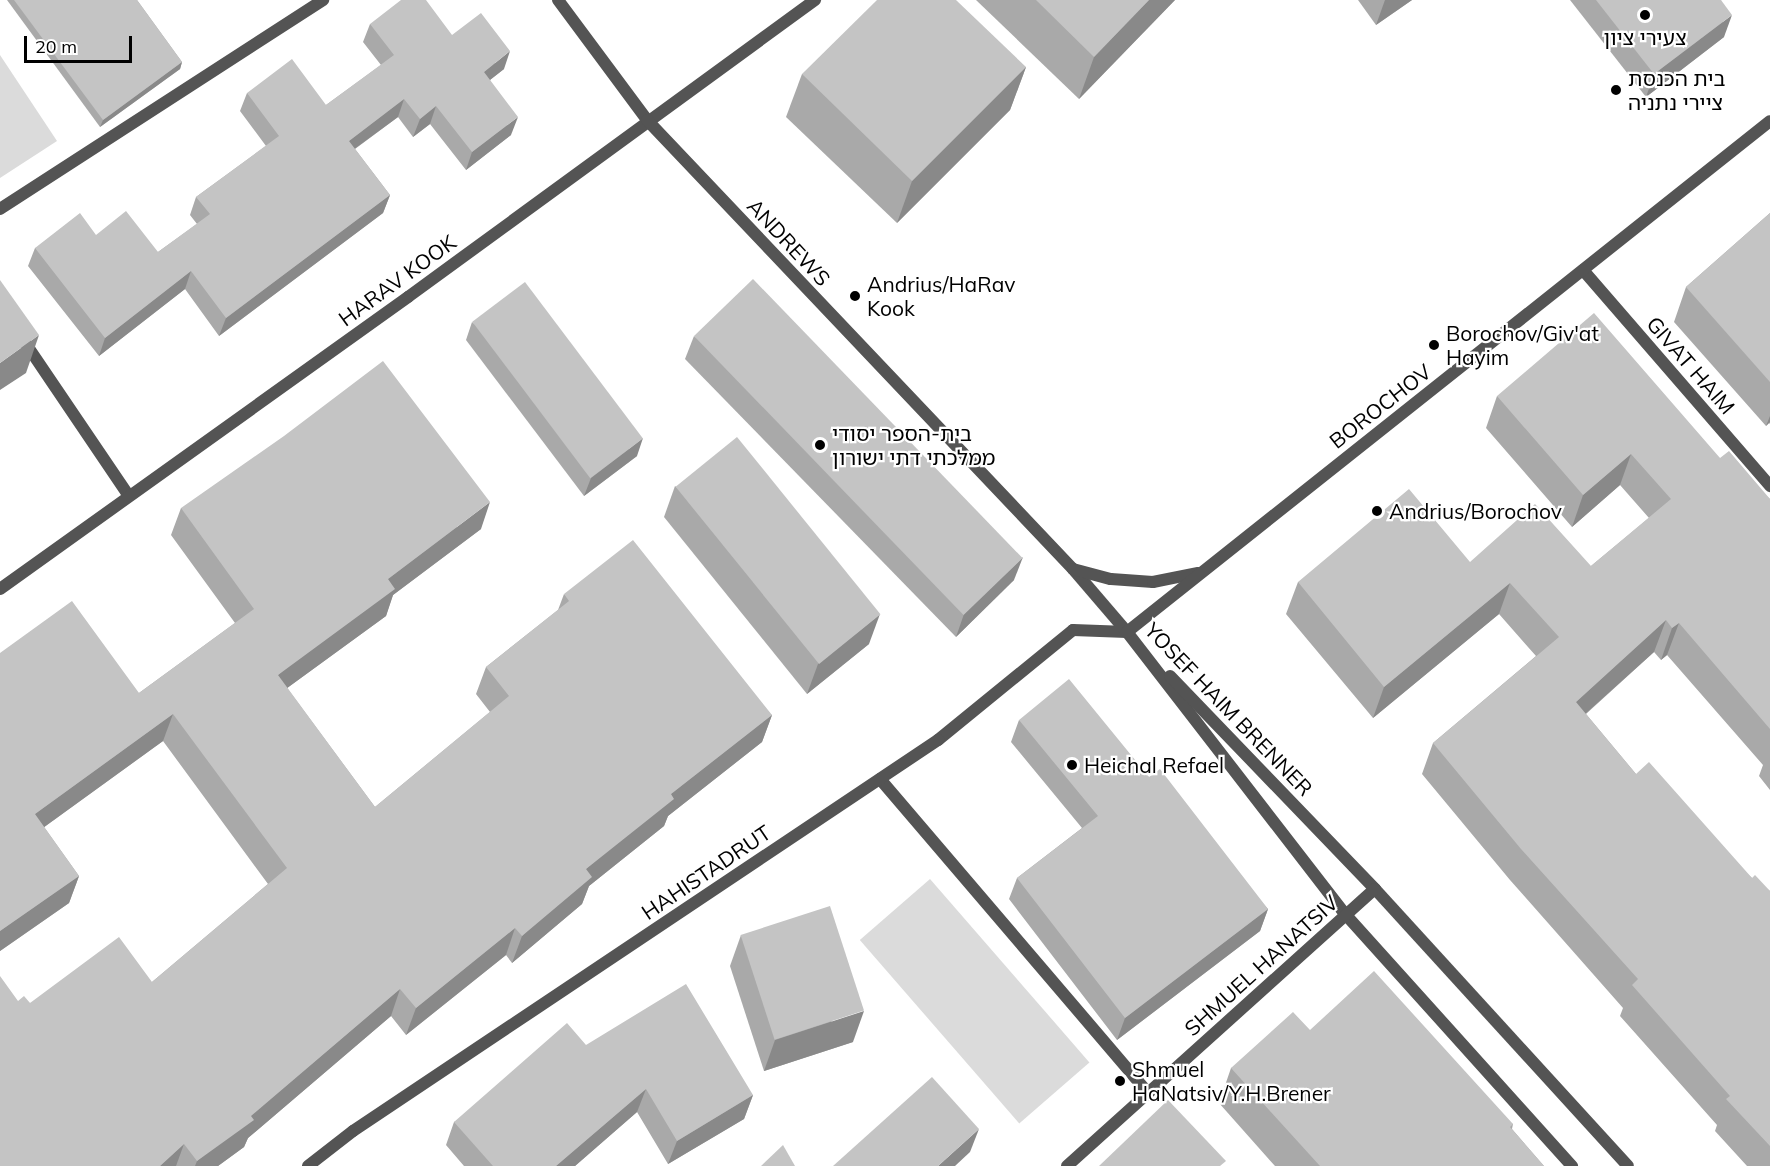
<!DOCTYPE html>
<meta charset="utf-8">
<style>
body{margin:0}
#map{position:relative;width:1770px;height:1166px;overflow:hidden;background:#fff;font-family:Mulish,"Noto Sans Hebrew",sans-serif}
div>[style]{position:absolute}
.green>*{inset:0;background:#dbdbdb;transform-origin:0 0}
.pedestrian>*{height:12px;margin:-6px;padding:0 6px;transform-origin:6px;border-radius:6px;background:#545454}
.minor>*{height:12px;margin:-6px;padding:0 6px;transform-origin:6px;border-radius:6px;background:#545454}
.tertiary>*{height:12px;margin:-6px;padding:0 6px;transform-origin:6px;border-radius:6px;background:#545454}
.wall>*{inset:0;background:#a9a9a9}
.shaded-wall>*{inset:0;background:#898989}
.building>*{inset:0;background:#c4c4c4;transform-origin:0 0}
.dots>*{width:16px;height:16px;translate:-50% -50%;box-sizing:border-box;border:3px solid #fff;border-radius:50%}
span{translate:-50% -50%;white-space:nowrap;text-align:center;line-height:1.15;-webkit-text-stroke:4.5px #fff;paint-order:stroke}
.poi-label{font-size:21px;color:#000}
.left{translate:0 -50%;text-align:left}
.street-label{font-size:21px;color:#000}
.scale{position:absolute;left:24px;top:36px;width:108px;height:27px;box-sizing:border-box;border:3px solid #000;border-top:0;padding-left:8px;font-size:18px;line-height:21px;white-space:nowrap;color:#000;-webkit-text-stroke:4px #fff;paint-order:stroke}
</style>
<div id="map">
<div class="green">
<i style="clip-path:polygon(0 55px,57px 141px,0 178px)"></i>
<i style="left:930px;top:879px;width:243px;height:93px;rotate:49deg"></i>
</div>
<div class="pedestrian">
<i style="left:0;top:209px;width:385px;rotate:-32.9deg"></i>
<i style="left:24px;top:341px;width:187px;rotate:55.9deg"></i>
<i style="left:938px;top:740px;width:174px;rotate:-39.2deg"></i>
<i style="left:1073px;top:630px;width:54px;rotate:2.1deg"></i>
<i style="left:880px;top:779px;width:413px;rotate:49.5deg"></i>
</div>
<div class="minor">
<i style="left:1583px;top:270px;width:286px;rotate:49.1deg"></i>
<i style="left:0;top:589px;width:502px;rotate:-35.59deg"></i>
<i style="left:408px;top:297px;width:504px;rotate:-36.12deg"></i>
<i style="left:308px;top:1166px;width:57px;rotate:-37.9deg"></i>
<i style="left:353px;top:1131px;width:704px;rotate:-33.76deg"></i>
</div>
<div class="tertiary">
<i style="left:558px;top:0;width:149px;rotate:53.4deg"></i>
<i style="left:647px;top:120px;width:619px;rotate:46.51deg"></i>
<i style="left:1073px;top:569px;width:83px;rotate:49.4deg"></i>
<i style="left:1127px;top:632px;width:358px;rotate:52.3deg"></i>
<i style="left:1346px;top:915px;width:338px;rotate:48deg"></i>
<i style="left:1073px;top:569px;width:39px;rotate:15deg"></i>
<i style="left:1111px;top:579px;width:42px;rotate:4.1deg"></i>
<i style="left:1153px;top:582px;width:46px;rotate:-11.3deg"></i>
<i style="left:1127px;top:632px;width:821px;rotate:-38.47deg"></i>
<i style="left:1170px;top:676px;width:296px;rotate:46.1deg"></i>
<i style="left:1375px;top:889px;width:375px;rotate:47.6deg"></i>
<i style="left:1067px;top:1166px;width:414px;rotate:-42deg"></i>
</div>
<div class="wall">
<i style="clip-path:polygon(7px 0,137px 0,182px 62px,180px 69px,100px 127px)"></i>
<i style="clip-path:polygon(976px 0,1175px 0,1079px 99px)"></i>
<i style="clip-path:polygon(1358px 0,1412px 0,1376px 25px)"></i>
<i style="clip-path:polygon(1570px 0,1721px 0,1724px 37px,1646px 97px)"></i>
<i style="clip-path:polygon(370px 24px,452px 35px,504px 69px,490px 80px,511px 135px,466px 170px,430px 124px,413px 137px,398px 117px,355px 149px,390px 195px,383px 213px,219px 336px,185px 289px,99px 356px,28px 266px,35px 248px,96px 235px,158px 252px,197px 224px,190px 215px,196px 197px,266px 146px,240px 111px,247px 93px,326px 105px,381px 65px,363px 42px)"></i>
<i style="clip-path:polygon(1026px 67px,1010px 110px,897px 223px,786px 117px,802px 74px)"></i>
<i style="clip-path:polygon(1770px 213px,1770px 424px,1769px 423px,1766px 426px,1674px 322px,1686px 287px)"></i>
<i style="clip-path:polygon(472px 322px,637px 456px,584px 496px,466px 340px)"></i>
<i style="clip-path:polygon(694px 336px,1014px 580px,956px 637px,685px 359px)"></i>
<i style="clip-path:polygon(1497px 396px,1720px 458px,1770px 499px,1770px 790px,1759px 776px,1763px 765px,1667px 655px,1661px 660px,1654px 652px,1586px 714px,1636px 774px,1752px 878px,1770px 891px,1770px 1166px,1747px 1166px,1715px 1131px,1717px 1125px,1620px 1016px,1623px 1008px,1510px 880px,1422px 774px,1433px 743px,1536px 656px,1499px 614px,1373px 718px,1286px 614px,1298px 582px,1470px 562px,1591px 566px,1649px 518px,1620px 485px,1572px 527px,1486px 428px)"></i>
<i style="clip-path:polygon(675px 486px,869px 644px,807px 694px,664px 517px)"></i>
<i style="clip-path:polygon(181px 508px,481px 529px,393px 595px,386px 616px,287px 688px,375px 807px,490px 712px,476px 694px,486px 667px,558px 610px,564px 594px,772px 715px,762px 742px,668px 816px,664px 826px,589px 886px,582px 904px,512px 963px,506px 955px,406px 1035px,391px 1016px,248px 1138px,244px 1147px,218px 1166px,0 1166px,18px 1001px,30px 1003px,152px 982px,268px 884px,163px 741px,44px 827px,79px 876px,69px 903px,0 951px,0 653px,139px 693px,235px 623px,171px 535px)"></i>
<i style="clip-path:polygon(1019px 720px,1149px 777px,1268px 909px,1260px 931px,1117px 1040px,1009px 899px,1017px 878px,1082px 828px,1011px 742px)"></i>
<i style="clip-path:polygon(741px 935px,853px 1042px,764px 1071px,730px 966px)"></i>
<i style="clip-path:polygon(1310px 1030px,1513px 1124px,1512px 1129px,1544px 1166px,1275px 1166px,1219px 1103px,1231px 1068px)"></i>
<i style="clip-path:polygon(586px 1045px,753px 1095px,744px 1119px,668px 1164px,637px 1112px,575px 1166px,464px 1166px,446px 1145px,454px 1122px)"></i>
</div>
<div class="shaded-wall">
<i style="clip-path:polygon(1149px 0,1175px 0,1079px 99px,1094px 57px)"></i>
<i style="clip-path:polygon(1385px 0,1412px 0,1376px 25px)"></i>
<i style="clip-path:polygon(1732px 15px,1724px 37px,1646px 97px,1654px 74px)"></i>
<i style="clip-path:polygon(510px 51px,504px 69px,477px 90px,484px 72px)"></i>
<i style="clip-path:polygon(182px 62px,180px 69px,100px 127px,103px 120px)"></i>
<i style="clip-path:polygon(1026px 67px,1010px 110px,897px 223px,912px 181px)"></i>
<i style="clip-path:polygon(404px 99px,398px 117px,342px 158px,349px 141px)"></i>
<i style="clip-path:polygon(436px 106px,430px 124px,413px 137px,420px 119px)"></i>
<i style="clip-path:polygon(518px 117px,511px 135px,466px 170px,472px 152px)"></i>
<i style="clip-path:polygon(390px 195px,383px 213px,219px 336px,226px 318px)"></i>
<i style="clip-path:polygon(191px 271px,185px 289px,99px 356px,105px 338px)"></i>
<i style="clip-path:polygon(39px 335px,26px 373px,0 390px,0 363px)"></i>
<i style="clip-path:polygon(1770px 416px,1770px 422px,1766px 426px)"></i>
<i style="clip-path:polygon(643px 438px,637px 456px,584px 496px,591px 478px)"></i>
<i style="clip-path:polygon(1631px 454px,1620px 485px,1572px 527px,1583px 495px)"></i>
<i style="clip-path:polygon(490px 502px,481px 529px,393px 595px,386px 616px,268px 702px,278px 675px,388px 579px)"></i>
<i style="clip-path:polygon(1023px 557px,1014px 580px,956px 637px,964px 614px)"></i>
<i style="clip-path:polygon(1510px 583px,1499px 614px,1373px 718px,1384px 687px)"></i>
<i style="clip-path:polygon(880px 614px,869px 644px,807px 694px,818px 664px)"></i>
<i style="clip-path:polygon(1666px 620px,1654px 652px,1564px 733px,1576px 702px)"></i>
<i style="clip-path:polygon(1679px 623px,1667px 655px,1661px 660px,1672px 628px)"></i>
<i style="clip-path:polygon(173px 714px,163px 741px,25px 841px,35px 814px)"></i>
<i style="clip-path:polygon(772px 715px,762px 742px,668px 816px,664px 826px,589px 886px,582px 904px,512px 963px,522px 936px,586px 869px,671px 794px)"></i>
<i style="clip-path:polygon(79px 876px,69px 903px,0 951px,0 931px)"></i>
<i style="clip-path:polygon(1268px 909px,1260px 931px,1117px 1040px,1125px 1018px)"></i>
<i style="clip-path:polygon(515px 928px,506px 955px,406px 1035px,416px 1008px)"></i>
<i style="clip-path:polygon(400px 989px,391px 1016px,248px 1138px,244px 1147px,218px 1166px,195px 1166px,197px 1161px)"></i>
<i style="clip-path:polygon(864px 1011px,853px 1042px,764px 1071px,775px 1040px)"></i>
<i style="clip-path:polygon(646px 1089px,637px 1112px,575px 1166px,556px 1166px)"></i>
<i style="clip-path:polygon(753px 1095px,744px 1119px,668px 1164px,677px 1141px)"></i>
<i style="clip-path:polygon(979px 1129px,970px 1152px,955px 1166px,938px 1166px)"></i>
<i style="clip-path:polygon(184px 1144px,176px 1166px,160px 1166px)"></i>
</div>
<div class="building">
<i style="clip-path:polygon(14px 0,137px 0,182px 62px,103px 120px)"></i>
<i style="clip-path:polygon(401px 0,426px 0,452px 35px,481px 13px,510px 51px,484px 72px,518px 117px,472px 152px,436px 106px,420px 119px,404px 99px,349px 141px,390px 195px,226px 318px,191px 271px,105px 338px,35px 248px,80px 213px,96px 235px,126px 211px,158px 252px,210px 214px,196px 197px,279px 136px,247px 93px,292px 59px,326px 105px,394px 55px,370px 24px)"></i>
<i style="clip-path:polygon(877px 0,956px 0,1026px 67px,912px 181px,802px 74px)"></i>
<i style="clip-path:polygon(1036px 0,1149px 0,1094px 57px)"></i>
<i style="clip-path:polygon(1596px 0,1721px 0,1732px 15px,1654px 74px)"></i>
<i style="clip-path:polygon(1770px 213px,1770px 382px,1686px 287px)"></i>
<i style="left:753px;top:279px;width:388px;height:82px;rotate:46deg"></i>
<i style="clip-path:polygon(0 280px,39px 335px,0 363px)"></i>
<i style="left:525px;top:282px;width:196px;height:66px;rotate:53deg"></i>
<i style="clip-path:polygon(1594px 313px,1720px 458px,1729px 451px,1770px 499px,1770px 729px,1679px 623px,1672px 628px,1666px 620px,1576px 702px,1636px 774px,1649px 762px,1752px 878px,1755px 875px,1770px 891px,1770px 1146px,1726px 1099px,1730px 1096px,1632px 985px,1638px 979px,1521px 849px,1433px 743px,1559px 637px,1510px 583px,1384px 687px,1298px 582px,1409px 489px,1470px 562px,1535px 504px,1591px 566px,1671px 499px,1631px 454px,1583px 495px,1497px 396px)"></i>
<i style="clip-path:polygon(383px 361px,490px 502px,388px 579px,395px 589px,278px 675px,375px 807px,509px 696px,486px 667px,569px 601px,564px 594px,633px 540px,772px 715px,671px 794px,674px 799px,586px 869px,592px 877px,522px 936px,515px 928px,416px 1008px,400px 989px,251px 1116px,254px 1120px,197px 1161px,184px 1144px,160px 1166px,0 1166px,0 976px,18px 1001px,24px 996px,30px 1003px,119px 937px,152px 982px,287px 868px,173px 714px,35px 814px,79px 876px,0 931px,0 653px,72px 601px,139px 693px,254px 609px,181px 508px,284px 436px)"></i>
<i style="left:737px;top:437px;width:228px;height:79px;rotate:51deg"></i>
<i style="clip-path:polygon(1069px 679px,1149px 777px,1160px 769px,1268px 909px,1125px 1018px,1017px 878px,1098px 816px,1019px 720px)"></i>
<i style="left:830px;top:906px;width:110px;height:94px;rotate:72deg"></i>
<i style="clip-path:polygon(1374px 971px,1513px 1124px,1510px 1127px,1544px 1166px,1320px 1166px,1231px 1068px,1293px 1012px,1310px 1030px)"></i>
<i style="clip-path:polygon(686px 984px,753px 1095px,677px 1141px,646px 1089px,556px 1166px,493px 1166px,454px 1122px,567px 1023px,586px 1045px)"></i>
<i style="clip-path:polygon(932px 1077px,979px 1129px,938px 1166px,833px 1166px)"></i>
<i style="clip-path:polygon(1168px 1100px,1226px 1161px,1220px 1166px,1099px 1166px)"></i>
<i style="clip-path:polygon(783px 1145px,795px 1166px,761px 1166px)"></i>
</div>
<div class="dots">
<i style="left:1645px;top:15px;background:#000"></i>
<i style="left:1616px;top:90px;background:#000"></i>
<i style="left:855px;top:296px;background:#000"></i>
<i style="left:1434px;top:345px;background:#000"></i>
<i style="left:820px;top:445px;background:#000"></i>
<i style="left:1377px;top:511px;background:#000"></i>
<i style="left:1072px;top:765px;background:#000"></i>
<i style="left:1120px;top:1081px;background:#000"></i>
</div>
<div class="poi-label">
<span style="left:1645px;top:37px">צעירי ציון</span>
<span class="left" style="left:1628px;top:90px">בית הכנסת<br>ציירי נתניה</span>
<span class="left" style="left:867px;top:296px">Andrius/HaRav<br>Kook</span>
<span class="left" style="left:1446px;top:345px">Borochov/Giv'at<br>Hayim</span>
<span class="left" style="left:832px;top:445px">בית-הספר יסודי<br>ממלכתי דתי ישורון</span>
<span class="left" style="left:1389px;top:511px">Andrius/Borochov</span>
<span class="left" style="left:1084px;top:765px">Heichal Refael</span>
<span class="left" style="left:1132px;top:1081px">Shmuel<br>HaNatsiv/Y.H.Brener</span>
</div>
<div class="street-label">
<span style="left:789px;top:242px;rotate:47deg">ANDREWS</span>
<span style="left:397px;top:280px;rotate:-36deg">HARAV KOOK</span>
<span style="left:1691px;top:365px;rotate:49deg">GIVAT HAIM</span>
<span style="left:1380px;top:406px;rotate:-38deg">BOROCHOV</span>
<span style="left:1229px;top:709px;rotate:46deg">YOSEF HAIM BRENNER</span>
<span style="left:706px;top:872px;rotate:-34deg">HAHISTADRUT</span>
<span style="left:1261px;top:965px;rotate:-42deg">SHMUEL HANATSIV</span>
</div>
<div class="scale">20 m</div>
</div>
